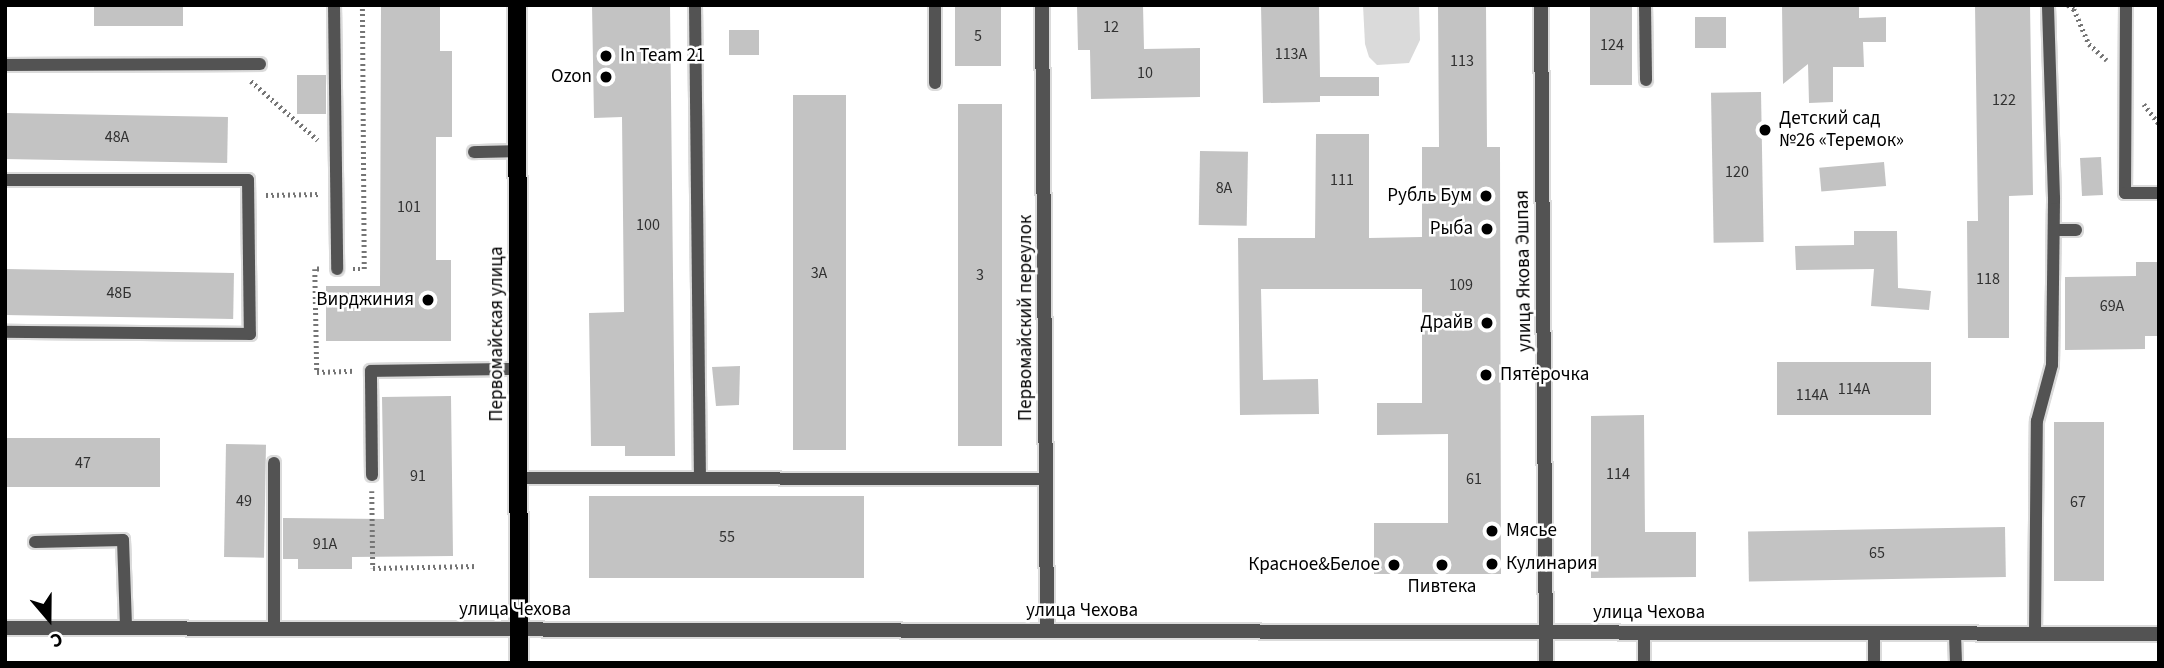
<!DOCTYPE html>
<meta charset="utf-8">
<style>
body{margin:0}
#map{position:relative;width:2164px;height:668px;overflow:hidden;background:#fff;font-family:"Source Sans 3",sans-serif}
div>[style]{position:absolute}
.green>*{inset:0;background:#dadada}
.building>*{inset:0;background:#c3c3c3;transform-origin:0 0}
.path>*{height:4.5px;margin-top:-2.25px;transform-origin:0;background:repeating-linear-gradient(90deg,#757575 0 2px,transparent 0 5.5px)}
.roads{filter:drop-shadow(2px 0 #dbdbdb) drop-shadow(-2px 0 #dbdbdb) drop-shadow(0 2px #dbdbdb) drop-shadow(0 -2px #dbdbdb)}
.service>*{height:12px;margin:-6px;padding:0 6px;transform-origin:6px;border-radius:6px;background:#535353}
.minor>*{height:14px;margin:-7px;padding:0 7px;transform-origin:7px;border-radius:7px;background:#535353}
.tertiary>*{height:14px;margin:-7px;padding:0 7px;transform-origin:7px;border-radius:7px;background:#535353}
.primary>*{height:18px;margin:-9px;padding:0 9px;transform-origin:9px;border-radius:9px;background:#000}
.dots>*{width:19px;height:19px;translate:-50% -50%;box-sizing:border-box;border:4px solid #fff;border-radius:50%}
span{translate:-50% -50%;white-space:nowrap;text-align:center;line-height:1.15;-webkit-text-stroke:5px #fff;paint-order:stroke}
.number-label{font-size:16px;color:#313131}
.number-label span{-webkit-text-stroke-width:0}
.poi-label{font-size:19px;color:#000}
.left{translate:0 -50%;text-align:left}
.right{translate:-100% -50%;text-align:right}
.street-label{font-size:19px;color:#000}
.frame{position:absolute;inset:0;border:7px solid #000;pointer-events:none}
.north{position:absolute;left:14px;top:584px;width:70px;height:70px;-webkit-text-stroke:5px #fff;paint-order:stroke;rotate:160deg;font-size:19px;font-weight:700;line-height:28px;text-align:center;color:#000}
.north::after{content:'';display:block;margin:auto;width:24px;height:32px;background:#000;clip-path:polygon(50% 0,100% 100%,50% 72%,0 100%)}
</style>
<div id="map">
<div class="green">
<i style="clip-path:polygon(1363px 5px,1419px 5px,1420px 40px,1409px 63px,1377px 65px,1369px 57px,1365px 44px)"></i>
</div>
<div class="building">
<i style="left:94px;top:5px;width:89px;height:21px"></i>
<i style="clip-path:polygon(381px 5px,440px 5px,440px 51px,452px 51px,452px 137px,436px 137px,436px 260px,451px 260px,451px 341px,326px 341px,326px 286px,380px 286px)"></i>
<i style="clip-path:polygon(592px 5px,670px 5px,675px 456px,625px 456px,625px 446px,591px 446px,589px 313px,624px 312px,622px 117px,594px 118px)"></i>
<i style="left:955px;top:5px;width:46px;height:61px"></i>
<i style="clip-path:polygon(1077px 5px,1143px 5px,1144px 49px,1200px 48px,1200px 97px,1091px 99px,1090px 50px,1078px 50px)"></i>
<i style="clip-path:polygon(1261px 5px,1319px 5px,1320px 77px,1379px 77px,1379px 96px,1320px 96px,1320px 102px,1263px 103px)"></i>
<i style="clip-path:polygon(1438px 5px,1486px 5px,1487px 147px,1500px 147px,1501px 574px,1374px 574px,1374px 523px,1448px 523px,1448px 434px,1377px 435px,1377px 403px,1422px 403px,1422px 289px,1261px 289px,1263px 380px,1318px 379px,1319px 414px,1240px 415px,1238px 238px,1315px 238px,1316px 134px,1369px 134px,1369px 238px,1422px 237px,1422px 147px,1439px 147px)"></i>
<i style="left:1590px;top:5px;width:42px;height:80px"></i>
<i style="clip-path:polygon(1782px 5px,1859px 5px,1859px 18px,1886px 17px,1886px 42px,1863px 42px,1864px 67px,1833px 67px,1833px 102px,1809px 103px,1808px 64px,1783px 84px)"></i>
<i style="clip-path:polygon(1975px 5px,2030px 5px,2033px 195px,2009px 196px,2009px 338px,1968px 338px,1967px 221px,1978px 221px)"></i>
<i style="left:1695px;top:17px;width:31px;height:31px"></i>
<i style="left:729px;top:30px;width:30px;height:25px"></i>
<i style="left:297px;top:75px;width:29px;height:39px"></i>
<i style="left:1761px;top:92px;width:150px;height:50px;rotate:89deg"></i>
<i style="left:793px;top:95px;width:53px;height:355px"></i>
<i style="left:958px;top:104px;width:44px;height:342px"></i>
<i style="left:5px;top:113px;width:223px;height:46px;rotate:1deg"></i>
<i style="left:1200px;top:151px;width:48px;height:74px;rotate:1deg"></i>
<i style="left:2101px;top:157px;width:38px;height:21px;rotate:87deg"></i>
<i style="left:1884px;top:162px;width:24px;height:65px;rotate:85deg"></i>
<i style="clip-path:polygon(1854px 231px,1897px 231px,1898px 288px,1931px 291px,1929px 310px,1871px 306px,1874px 269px,1796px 270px,1795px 246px,1854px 245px)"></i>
<i style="clip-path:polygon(2136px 262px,2159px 262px,2159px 336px,2145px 336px,2145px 349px,2065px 350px,2065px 277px,2136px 276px)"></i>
<i style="left:5px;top:269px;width:229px;height:46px;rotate:1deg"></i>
<i style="left:1777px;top:362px;width:154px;height:53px"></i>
<i style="clip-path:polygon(740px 366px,739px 405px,716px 406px,712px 367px)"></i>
<i style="clip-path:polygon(451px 396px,453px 556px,352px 557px,352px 569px,298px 569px,298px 559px,283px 559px,283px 518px,384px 519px,382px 397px)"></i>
<i style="clip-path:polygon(1644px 415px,1645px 532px,1696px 532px,1696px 577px,1591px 578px,1591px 416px)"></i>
<i style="left:2054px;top:422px;width:50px;height:159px"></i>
<i style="left:5px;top:438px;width:155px;height:49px"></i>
<i style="left:226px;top:444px;width:40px;height:113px;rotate:1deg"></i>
<i style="left:589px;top:496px;width:275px;height:82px"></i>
<i style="left:2005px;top:527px;width:50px;height:257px;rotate:89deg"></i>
</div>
<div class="path">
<i style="left:2068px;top:5px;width:7px;rotate:34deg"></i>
<i style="left:2074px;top:9px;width:38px;rotate:67deg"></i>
<i style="left:2089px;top:44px;width:24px;rotate:42deg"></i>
<i style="left:251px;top:81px;width:89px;rotate:41.4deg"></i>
<i style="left:2144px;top:104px;width:25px;rotate:53deg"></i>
<i style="left:266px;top:195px;width:55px;rotate:-1deg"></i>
<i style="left:319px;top:269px;width:4px;rotate:180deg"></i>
<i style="left:315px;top:269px;width:103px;rotate:88.9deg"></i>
<i style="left:317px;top:372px;width:38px;rotate:-2deg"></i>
<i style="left:353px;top:269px;width:11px"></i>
<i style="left:364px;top:269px;width:264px;rotate:-90.4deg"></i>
<i style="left:372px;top:491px;width:77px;rotate:89.3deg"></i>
<i style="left:373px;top:568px;width:104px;rotate:-1.1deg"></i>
</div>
<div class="roads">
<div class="service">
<i style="left:334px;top:5px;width:264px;rotate:89.3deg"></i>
<i style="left:695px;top:5px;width:473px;rotate:89.4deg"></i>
<i style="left:1645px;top:5px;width:75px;rotate:89.2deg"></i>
<i style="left:2126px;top:5px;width:188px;rotate:90.3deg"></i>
<i style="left:2125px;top:193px;width:34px"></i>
<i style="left:5px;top:65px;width:255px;rotate:-0.2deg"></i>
<i style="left:935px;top:83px;width:78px;rotate:-90deg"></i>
<i style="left:474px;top:152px;width:43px;rotate:-1.3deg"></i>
<i style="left:5px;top:180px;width:243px"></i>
<i style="left:248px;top:180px;width:154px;rotate:89.3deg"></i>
<i style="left:250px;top:334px;width:245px;rotate:-179.5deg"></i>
<i style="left:2054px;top:230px;width:22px"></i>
<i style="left:274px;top:463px;width:165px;rotate:90deg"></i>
<i style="left:372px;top:475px;width:104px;rotate:-90.6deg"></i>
<i style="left:371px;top:371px;width:147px;rotate:-0.8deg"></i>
<i style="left:518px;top:478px;width:528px;rotate:0.11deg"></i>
<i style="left:35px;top:542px;width:88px;rotate:-1.3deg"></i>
<i style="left:123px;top:540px;width:88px;rotate:88deg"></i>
<i style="left:1874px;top:634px;width:29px;rotate:90deg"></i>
<i style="left:1955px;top:634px;width:29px;rotate:88deg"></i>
<i style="left:2035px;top:634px;width:213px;rotate:-89.5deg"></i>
<i style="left:2037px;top:421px;width:58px;rotate:-75deg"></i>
<i style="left:2052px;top:365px;width:167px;rotate:-89.3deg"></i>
<i style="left:2054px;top:198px;width:193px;rotate:-91.8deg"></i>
<i style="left:1644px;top:663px;width:30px;rotate:-90deg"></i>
</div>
<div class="minor">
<i style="left:1042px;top:5px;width:626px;rotate:89.54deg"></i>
</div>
<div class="tertiary">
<i style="left:1541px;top:5px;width:658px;rotate:89.56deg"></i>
<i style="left:5px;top:628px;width:2154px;rotate:0.16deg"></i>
</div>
<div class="primary">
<i style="left:517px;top:5px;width:658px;rotate:89.83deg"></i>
</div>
</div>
<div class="dots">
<i style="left:606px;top:56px;background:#000"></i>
<i style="left:606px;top:77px;background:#000"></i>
<i style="left:1765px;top:130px;background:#000"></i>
<i style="left:1486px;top:196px;background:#000"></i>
<i style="left:1487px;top:229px;background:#000"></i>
<i style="left:428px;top:300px;background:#000"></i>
<i style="left:1487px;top:323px;background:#000"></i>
<i style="left:1486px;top:375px;background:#000"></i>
<i style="left:1492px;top:531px;background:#000"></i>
<i style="left:1492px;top:564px;background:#000"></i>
<i style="left:1394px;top:565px;background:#000"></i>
<i style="left:1442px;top:565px;background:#000"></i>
</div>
<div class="number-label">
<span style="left:1111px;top:27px">12</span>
<span style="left:978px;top:36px">5</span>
<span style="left:1612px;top:45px">124</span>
<span style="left:1291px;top:54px">113А</span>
<span style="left:1462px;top:61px">113</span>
<span style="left:1145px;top:73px">10</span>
<span style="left:2004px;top:100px">122</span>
<span style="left:117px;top:137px">48А</span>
<span style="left:1737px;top:172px">120</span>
<span style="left:1342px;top:180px">111</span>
<span style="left:1224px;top:188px">8А</span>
<span style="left:409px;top:207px">101</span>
<span style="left:648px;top:225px">100</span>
<span style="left:819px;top:273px">3А</span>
<span style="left:980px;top:275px">3</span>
<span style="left:1988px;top:279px">118</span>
<span style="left:1461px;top:285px">109</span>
<span style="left:119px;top:293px">48Б</span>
<span style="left:2112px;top:306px">69А</span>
<span style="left:1854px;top:389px">114А</span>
<span style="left:1812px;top:395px">114А</span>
<span style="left:83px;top:463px">47</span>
<span style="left:1618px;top:474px">114</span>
<span style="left:418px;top:476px">91</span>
<span style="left:1474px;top:479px">61</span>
<span style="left:244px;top:501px">49</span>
<span style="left:2078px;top:502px">67</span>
<span style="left:727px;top:537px">55</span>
<span style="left:325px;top:544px">91А</span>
<span style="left:1877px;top:553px">65</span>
</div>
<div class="poi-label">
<span class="left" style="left:620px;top:56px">In Team 21</span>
<span class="right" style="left:592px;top:77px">Ozon</span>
<span class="left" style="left:1779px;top:130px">Детский сад<br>№26 «Теремок»</span>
<span class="right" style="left:1472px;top:196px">Рубль Бум</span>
<span class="right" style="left:1473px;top:229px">Рыба</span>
<span class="right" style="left:414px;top:300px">Вирджиния</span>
<span class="right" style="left:1473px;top:323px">Драйв</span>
<span class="left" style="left:1500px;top:375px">Пятёрочка</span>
<span class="left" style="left:1506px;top:531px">Мясье</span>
<span class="left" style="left:1506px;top:564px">Кулинария</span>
<span class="right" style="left:1380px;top:565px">Красное&amp;Белое</span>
<span style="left:1442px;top:587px">Пивтека</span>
</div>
<div class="street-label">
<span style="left:1524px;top:271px;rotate:-91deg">улица Якова Эшпая</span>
<span style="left:1026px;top:318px;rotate:-90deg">Первомайский переулок</span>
<span style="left:497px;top:334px;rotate:-90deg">Первомайская улица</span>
<span style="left:515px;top:610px">улица Чехова</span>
<span style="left:1082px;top:611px">улица Чехова</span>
<span style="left:1649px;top:613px">улица Чехова</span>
</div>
<div class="frame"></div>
<div class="north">С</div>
</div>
